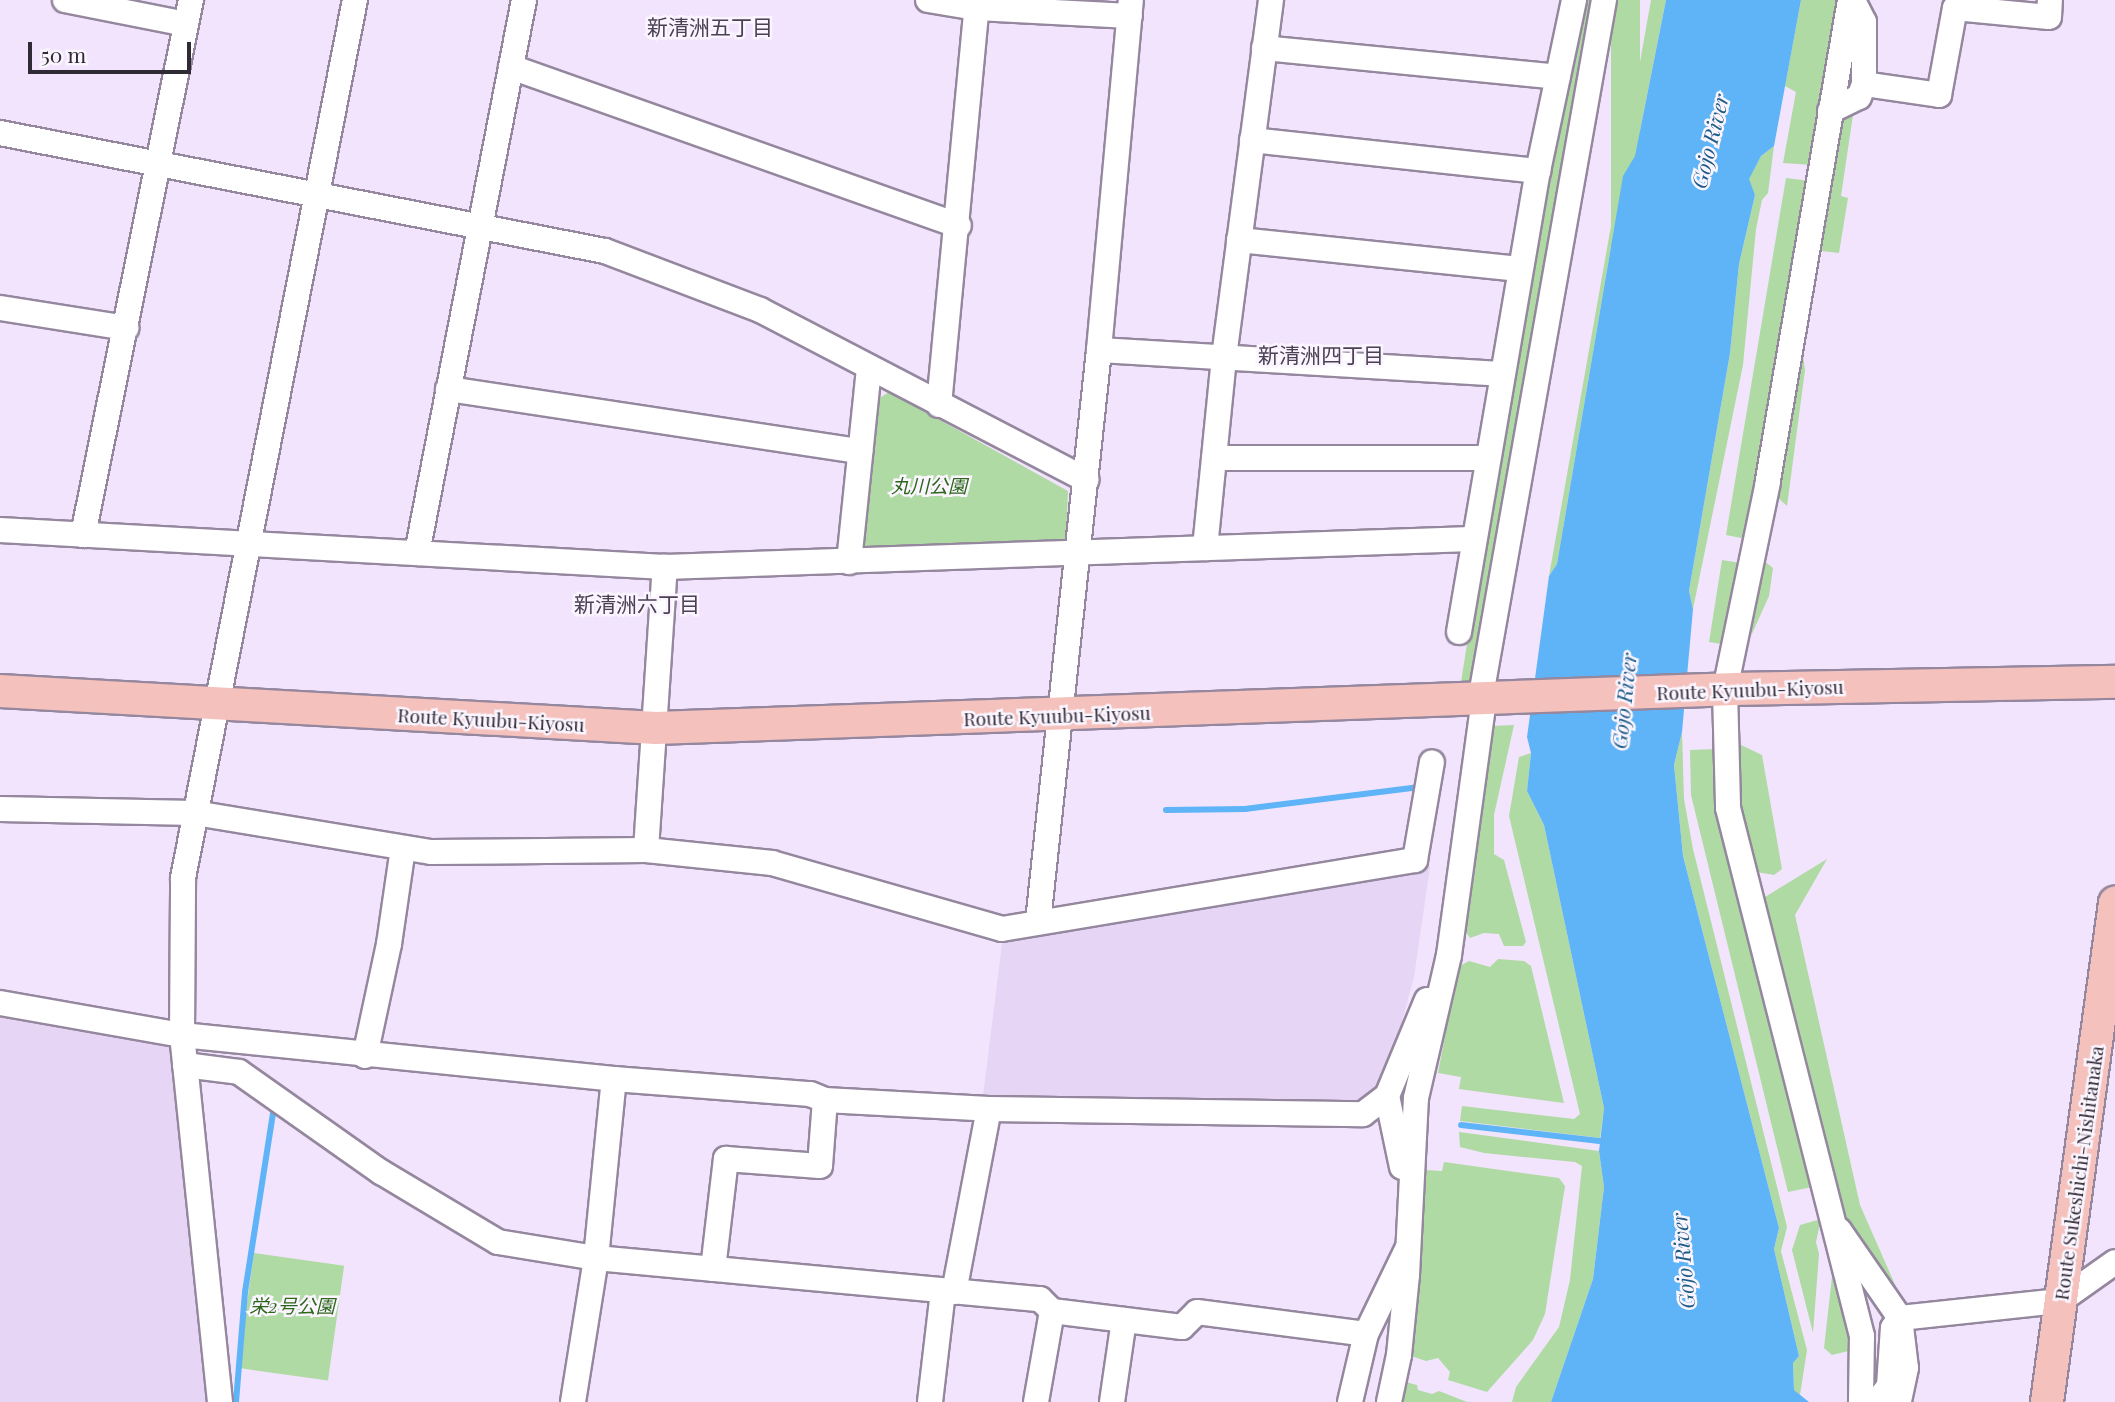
<!DOCTYPE html>
<meta charset="utf-8">
<style>
body{margin:0}
#map{position:relative;width:2115px;height:1402px;overflow:hidden;background:#f2e4fd;font-family:"Playfair Display","Noto Sans JP",serif}
div>[style]{position:absolute}
.built>*{inset:0;background:#e7d5f5}
.green>*{inset:0;background:#afdaa3;transform-origin:0 0}
.water>*{inset:0;background:#5eb4f6}
.stream>*{height:6px;margin:-3px;padding:0 3px;transform-origin:3px;border-radius:3px;background:#5eb4f6}
.roads{filter:drop-shadow(2px 0 #94879e) drop-shadow(-2px 0 #94879e) drop-shadow(0 2px #94879e) drop-shadow(0 -2px #94879e)}
.minor>*{height:24px;margin:-12px;padding:0 12px;transform-origin:12px;border-radius:12px;background:#fff}
.major>*{height:32px;margin:-16px;padding:0 16px;transform-origin:16px;border-radius:16px;background:#f5c1bc}
span{translate:-50% -50%;white-space:nowrap;text-align:center;line-height:1.15;-webkit-text-stroke:5px #faf5ff;paint-order:stroke}
.park-label{font-size:19px;color:#2c6618;font-style:italic}
.street-label{font-size:19px;color:#2f2a33}
.neighbourhood-label{font-size:21px;color:#4b4054}
.water-label{font-size:21px;color:#1d5b86;font-style:italic}
.scale{position:absolute;left:28px;top:42px;width:163px;height:32px;box-sizing:border-box;border:4px solid #2f2a33;border-top:0;padding-left:9px;font-size:21px;line-height:24px;white-space:nowrap;color:#2f2a33;-webkit-text-stroke:5px #faf5ff;paint-order:stroke}
</style>
<div id="map">
<div class="built">
<i style="clip-path:polygon(1430px 867px,1414px 977px,1392px 1058px,1377px 1096px,1361px 1111px,982px 1104px,1003px 936px)"></i>
<i style="clip-path:polygon(0 1016px,172px 1047px,209px 1402px,0 1402px)"></i>
</div>
<div class="green">
<i style="clip-path:polygon(1584px 0,1596px 0,1474px 683px,1461px 682px,1517px 329px)"></i>
<i style="left:1611px;top:0;width:29px;height:643px"></i>
<i style="clip-path:polygon(1651px 0,1666px 0,1635px 156px,1623px 176px,1557px 564px,1549px 576px)"></i>
<i style="clip-path:polygon(1801px 0,1843px 0,1813px 165px,1783px 163px,1796px 92px,1785px 86px)"></i>
<i style="clip-path:polygon(1854px 108px,1841px 196px,1848px 198px,1839px 253px,1822px 251px,1814px 246px,1836px 122px)"></i>
<i style="clip-path:polygon(1774px 146px,1768px 193px,1762px 200px,1756px 229px,1743px 365px,1693px 609px,1689px 591px,1730px 353px,1739px 264px,1755px 195px,1748px 179px,1761px 156px)"></i>
<i style="clip-path:polygon(1786px 178px,1810px 181px,1746px 539px,1726px 535px)"></i>
<i style="clip-path:polygon(1801px 341px,1805px 370px,1787px 506px,1773px 493px)"></i>
<i style="clip-path:polygon(889px 392px,1068px 491px,1066px 538px,1059px 543px,866px 551px,861px 543px,875px 401px)"></i>
<i style="left:1722px;top:560px;width:19px;height:83px;rotate:9deg"></i>
<i style="clip-path:polygon(1763px 560px,1773px 568px,1769px 596px,1751px 636px)"></i>
<i style="clip-path:polygon(1514px 725px,1494px 815px,1494px 854px,1504px 860px,1526px 942px,1523px 946px,1504px 946px,1499px 934px,1484px 933px,1470px 938px,1463px 928px,1492px 726px)"></i>
<i style="clip-path:polygon(1682px 732px,1684px 799px,1693px 849px,1787px 1227px,1781px 1251px,1807px 1350px,1800px 1395px,1794px 1390px,1793px 1363px,1799px 1356px,1774px 1249px,1779px 1228px,1683px 856px,1674px 765px)"></i>
<i style="clip-path:polygon(1737px 743px,1762px 755px,1782px 869px,1774px 875px,1757px 872px,1751px 865px,1740px 814px)"></i>
<i style="clip-path:polygon(1716px 749px,1817px 1186px,1788px 1192px,1691px 795px,1690px 750px)"></i>
<i style="clip-path:polygon(1531px 753px,1527px 791px,1544px 825px,1604px 1108px,1600px 1138px,1460px 1121px,1462px 1106px,1574px 1119px,1580px 1114px,1509px 816px,1519px 757px)"></i>
<i style="clip-path:polygon(1827px 859px,1795px 915px,1860px 1205px,1904px 1305px,1841px 1220px,1760px 900px)"></i>
<i style="clip-path:polygon(1498px 959px,1524px 961px,1531px 966px,1564px 1103px,1459px 1089px,1461px 1077px,1438px 1073px,1458px 967px,1469px 961px,1490px 967px)"></i>
<i style="clip-path:polygon(1459px 1132px,1599px 1151px,1604px 1187px,1593px 1279px,1551px 1402px,1512px 1402px,1516px 1387px,1559px 1327px,1570px 1280px,1582px 1166px,1575px 1162px,1484px 1153px,1460px 1147px)"></i>
<i style="clip-path:polygon(1444px 1162px,1559px 1178px,1565px 1186px,1545px 1314px,1533px 1340px,1487px 1392px,1448px 1380px,1450px 1372px,1438px 1358px,1426px 1361px,1408px 1355px,1425px 1170px,1442px 1171px)"></i>
<i style="clip-path:polygon(1821px 1219px,1816px 1242px,1819px 1254px,1813px 1333px,1792px 1250px,1800px 1225px)"></i>
<i style="left:254px;top:1253px;width:91px;height:116px;rotate:8deg"></i>
<i style="clip-path:polygon(1834px 1259px,1853px 1350px,1832px 1355px,1824px 1348px)"></i>
<i style="clip-path:polygon(1402px 1381px,1417px 1385px,1418px 1390px,1432px 1394px,1439px 1391px,1467px 1402px,1398px 1402px)"></i>
</div>
<div class="water">
<i style="clip-path:polygon(1666px 0,1801px 0,1774px 146px,1761px 156px,1749px 179px,1755px 195px,1739px 264px,1730px 353px,1689px 591px,1693px 609px,1682px 732px,1674px 765px,1683px 856px,1779px 1228px,1774px 1249px,1799px 1356px,1793px 1363px,1794px 1390px,1809px 1402px,1551px 1402px,1593px 1279px,1604px 1187px,1599px 1151px,1604px 1108px,1544px 825px,1527px 791px,1531px 753px,1527px 737px,1549px 576px,1557px 564px,1623px 176px,1635px 156px)"></i>
</div>
<div class="stream">
<i style="left:1166px;top:810px;width:79px;rotate:-0.7deg"></i>
<i style="left:1245px;top:809px;width:174px;rotate:-7.2deg"></i>
<i style="left:1461px;top:1125px;width:148px;rotate:6.6deg"></i>
<i style="left:236px;top:1402px;width:110px;rotate:-85.3deg"></i>
<i style="left:245px;top:1292px;width:188px;rotate:-81.1deg"></i>
</div>
<div class="roads">
<div class="minor">
<i style="left:65px;top:0;width:123px;rotate:11.2deg"></i>
<i style="left:928px;top:0;width:50px;rotate:9.3deg"></i>
<i style="left:977px;top:8px;width:153px;rotate:3deg"></i>
<i style="left:1850px;top:0;width:489px;rotate:99.7deg"></i>
<i style="left:1768px;top:482px;width:212px;rotate:101.7deg"></i>
<i style="left:1725px;top:690px;width:118px;rotate:88.5deg"></i>
<i style="left:1728px;top:808px;width:545px;rotate:75.76deg"></i>
<i style="left:1862px;top:1336px;width:66px;rotate:90.9deg"></i>
<i style="left:1264px;top:48px;width:295px;rotate:5.6deg"></i>
<i style="left:511px;top:67px;width:475px;rotate:19.5deg"></i>
<i style="left:1864px;top:84px;width:76px;rotate:8.3deg"></i>
<i style="left:1939px;top:95px;width:88px;rotate:-79.6deg"></i>
<i style="left:1955px;top:8px;width:94px;rotate:5.5deg"></i>
<i style="left:2049px;top:17px;width:17px;rotate:-87deg"></i>
<i style="left:1830px;top:111px;width:32px;rotate:-26deg"></i>
<i style="left:1859px;top:97px;width:14px;rotate:-69deg"></i>
<i style="left:1864px;top:84px;width:62px;rotate:-90deg"></i>
<i style="left:1864px;top:22px;width:25px;rotate:-117deg"></i>
<i style="left:0;top:133px;width:616px;rotate:11.04deg"></i>
<i style="left:605px;top:251px;width:166px;rotate:20.8deg"></i>
<i style="left:760px;top:310px;width:368px;rotate:27.5deg"></i>
<i style="left:1252px;top:140px;width:288px;rotate:6.2deg"></i>
<i style="left:1239px;top:240px;width:282px;rotate:5.9deg"></i>
<i style="left:0;top:308px;width:128px;rotate:9deg"></i>
<i style="left:1099px;top:350px;width:403px;rotate:3.4deg"></i>
<i style="left:448px;top:389px;width:417px;rotate:8.6deg"></i>
<i style="left:939px;top:405px;width:407px;rotate:-84.6deg"></i>
<i style="left:1214px;top:458px;width:272px"></i>
<i style="left:0;top:530px;width:666px;rotate:3.18deg"></i>
<i style="left:665px;top:567px;width:807px;rotate:-1.99deg"></i>
<i style="left:83px;top:535px;width:546px;rotate:-78.59deg"></i>
<i style="left:1205px;top:548px;width:192px;rotate:-84.3deg"></i>
<i style="left:1224px;top:357px;width:360px;rotate:-82.5deg"></i>
<i style="left:417px;top:553px;width:563px;rotate:-79.05deg"></i>
<i style="left:849px;top:562px;width:195px;rotate:-84.1deg"></i>
<i style="left:1459px;top:632px;width:468px;rotate:-80.3deg"></i>
<i style="left:1538px;top:171px;width:175px;rotate:-78.1deg"></i>
<i style="left:1480px;top:701px;width:712px;rotate:-79.97deg"></i>
<i style="left:0;top:809px;width:195px;rotate:1.2deg"></i>
<i style="left:195px;top:813px;width:239px;rotate:9.4deg"></i>
<i style="left:431px;top:852px;width:215px;rotate:-0.5deg"></i>
<i style="left:646px;top:850px;width:127px;rotate:5.9deg"></i>
<i style="left:772px;top:863px;width:239px;rotate:16deg"></i>
<i style="left:1002px;top:929px;width:419px;rotate:-9.5deg"></i>
<i style="left:1415px;top:860px;width:99px;rotate:-80.2deg"></i>
<i style="left:646px;top:850px;width:284px;rotate:-86.2deg"></i>
<i style="left:1038px;top:922px;width:575px;rotate:-83.91deg"></i>
<i style="left:1099px;top:350px;width:351px;rotate:-84.8deg"></i>
<i style="left:0;top:1003px;width:185px;rotate:10deg"></i>
<i style="left:182px;top:1035px;width:434px;rotate:5.8deg"></i>
<i style="left:614px;top:1079px;width:197px;rotate:4.4deg"></i>
<i style="left:810px;top:1094px;width:16px;rotate:22deg"></i>
<i style="left:825px;top:1100px;width:164px;rotate:3.1deg"></i>
<i style="left:989px;top:1109px;width:374px;rotate:0.8deg"></i>
<i style="left:1363px;top:1114px;width:30px;rotate:-37deg"></i>
<i style="left:365px;top:1056px;width:115px;rotate:-77.9deg"></i>
<i style="left:389px;top:944px;width:97px;rotate:-81.7deg"></i>
<i style="left:185px;top:1065px;width:54px;rotate:7.4deg"></i>
<i style="left:239px;top:1072px;width:174px;rotate:35.2deg"></i>
<i style="left:381px;top:1172px;width:136px;rotate:30.9deg"></i>
<i style="left:498px;top:1242px;width:99px;rotate:9.3deg"></i>
<i style="left:596px;top:1258px;width:446px;rotate:5.3deg"></i>
<i style="left:1040px;top:1299px;width:17px;rotate:45deg"></i>
<i style="left:1052px;top:1311px;width:131px;rotate:7deg"></i>
<i style="left:1182px;top:1327px;width:21px;rotate:-45deg"></i>
<i style="left:1197px;top:1312px;width:170px;rotate:7.4deg"></i>
<i style="left:1366px;top:1334px;width:94px;rotate:-64.2deg"></i>
<i style="left:1402px;top:1167px;width:73px;rotate:-101.9deg"></i>
<i style="left:1387px;top:1096px;width:104px;rotate:-67.4deg"></i>
<i style="left:1839px;top:1230px;width:107px;rotate:55.3deg"></i>
<i style="left:1900px;top:1318px;width:50px;rotate:83.2deg"></i>
<i style="left:1906px;top:1368px;width:35px;rotate:102deg"></i>
<i style="left:713px;top:1269px;width:111px;rotate:-83.3deg"></i>
<i style="left:726px;top:1159px;width:94px;rotate:4.3deg"></i>
<i style="left:820px;top:1166px;width:66px;rotate:-85.7deg"></i>
<i style="left:954px;top:1292px;width:186px;rotate:-79.2deg"></i>
<i style="left:220px;top:1402px;width:369px;rotate:-95.9deg"></i>
<i style="left:182px;top:1035px;width:157px;rotate:-89.6deg"></i>
<i style="left:183px;top:878px;width:895px;rotate:-78.92deg"></i>
<i style="left:573px;top:1402px;width:146px;rotate:-80.9deg"></i>
<i style="left:596px;top:1258px;width:180px;rotate:-84.3deg"></i>
<i style="left:930px;top:1402px;width:112px;rotate:-83.3deg"></i>
<i style="left:1036px;top:1402px;width:92px;rotate:-80deg"></i>
<i style="left:1112px;top:1402px;width:83px;rotate:-81.7deg"></i>
<i style="left:1350px;top:1402px;width:70px;rotate:-76.8deg"></i>
<i style="left:1389px;top:1402px;width:48px;rotate:-78deg"></i>
<i style="left:1399px;top:1355px;width:80px;rotate:-84.3deg"></i>
<i style="left:1407px;top:1275px;width:177px;rotate:-87.1deg"></i>
<i style="left:1416px;top:1098px;width:147px;rotate:-77deg"></i>
<i style="left:1449px;top:955px;width:256px;rotate:-82.2deg"></i>
<i style="left:1877px;top:1402px;width:20px;rotate:-53deg"></i>
<i style="left:1889px;top:1386px;width:58px;rotate:-86.1deg"></i>
<i style="left:1893px;top:1328px;width:12px;rotate:-55deg"></i>
<i style="left:1900px;top:1318px;width:161px;rotate:-6.1deg"></i>
<i style="left:2060px;top:1301px;width:67px;rotate:-35.3deg"></i>
</div>
<div class="major">
<i style="left:0;top:691px;width:657px;rotate:3.23deg"></i>
<i style="left:656px;top:728px;width:1080px;rotate:-2.07deg"></i>
<i style="left:1735px;top:689px;width:380px;rotate:-1.1deg"></i>
<i style="left:2047px;top:1402px;width:504px;rotate:-82.24deg"></i>
</div>
</div>
<div class="park-label">
<span style="left:929px;top:486px">丸川公園</span>
<span style="left:292px;top:1306px">栄2号公園</span>
</div>
<div class="street-label">
<span style="left:1750px;top:690px;rotate:-2deg">Route Kyuubu-Kiyosu</span>
<span style="left:1057px;top:716px;rotate:-2deg">Route Kyuubu-Kiyosu</span>
<span style="left:491px;top:720px;rotate:3deg">Route Kyuubu-Kiyosu</span>
<span style="left:2079px;top:1173px;rotate:-82deg">Route Sukeshichi-Nishitanaka</span>
</div>
<div class="neighbourhood-label">
<span style="left:710px;top:26px">新清洲五丁目</span>
<span style="left:1321px;top:354px">新清洲四丁目</span>
<span style="left:637px;top:603px">新清洲六丁目</span>
</div>
<div class="water-label">
<span style="left:1709px;top:141px;rotate:-76deg">Gojo River</span>
<span style="left:1623px;top:701px;rotate:-84deg">Gojo River</span>
<span style="left:1682px;top:1261px;rotate:-95deg">Gojo River</span>
</div>
<div class="scale">50 m</div>
</div>
